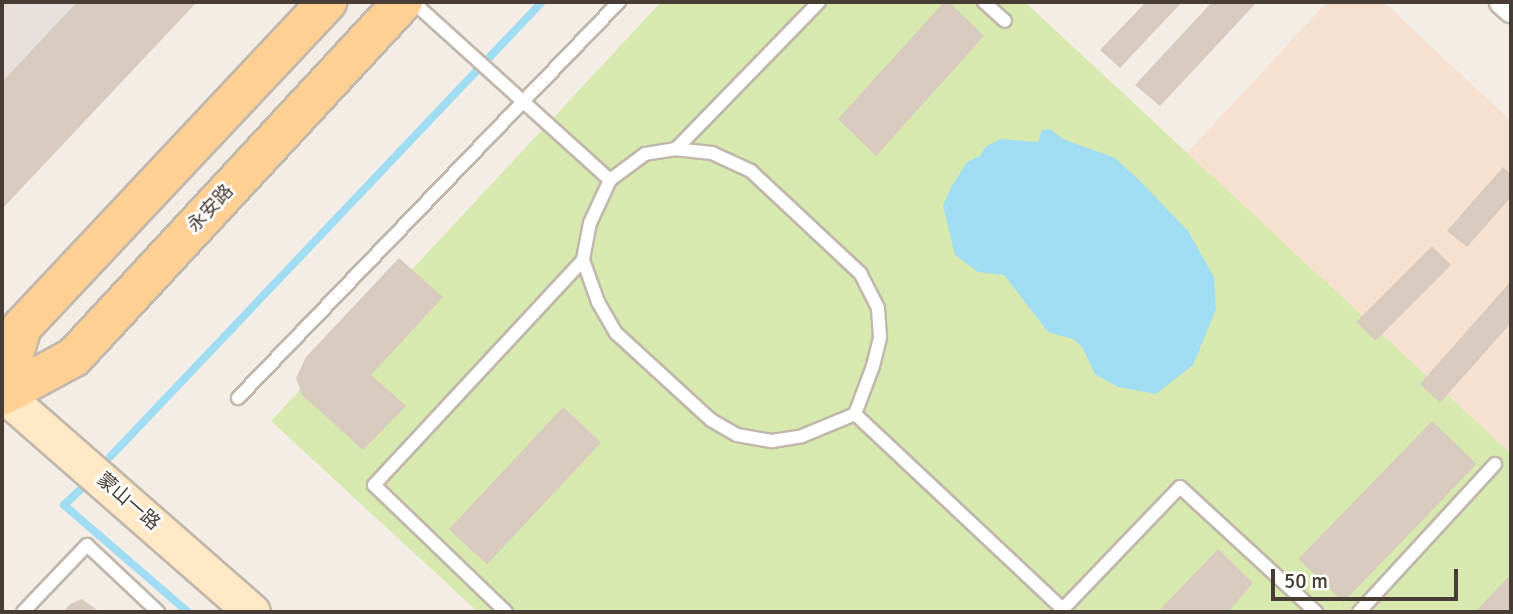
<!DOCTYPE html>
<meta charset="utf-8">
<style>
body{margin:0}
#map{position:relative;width:1513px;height:614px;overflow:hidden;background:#f4ede6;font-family:Signika,"Noto Sans SC",sans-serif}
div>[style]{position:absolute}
.commercial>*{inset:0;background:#f6e1d1}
.industrial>*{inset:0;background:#e6dfdb}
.green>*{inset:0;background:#d7e9ae}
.water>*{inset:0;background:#a1ddf2}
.stream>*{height:8px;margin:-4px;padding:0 4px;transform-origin:4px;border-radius:4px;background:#a1ddf2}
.building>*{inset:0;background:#d8cabe;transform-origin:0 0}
.roads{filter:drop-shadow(2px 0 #c2b7ab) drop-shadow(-2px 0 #c2b7ab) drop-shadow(0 2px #c2b7ab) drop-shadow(0 -2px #c2b7ab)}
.service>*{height:12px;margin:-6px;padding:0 6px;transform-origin:6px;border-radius:6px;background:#fff}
.minor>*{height:24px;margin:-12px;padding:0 12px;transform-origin:12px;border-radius:12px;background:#fff}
.secondary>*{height:35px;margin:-17.5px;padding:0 17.5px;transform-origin:17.5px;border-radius:17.5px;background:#ffe8c5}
.primary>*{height:38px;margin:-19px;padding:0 19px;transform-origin:19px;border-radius:19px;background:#ffd094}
span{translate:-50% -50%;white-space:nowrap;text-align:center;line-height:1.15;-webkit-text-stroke:5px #fff;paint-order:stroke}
.street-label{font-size:19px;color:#473d35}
.frame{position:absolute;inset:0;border:4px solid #473d35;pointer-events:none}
.scale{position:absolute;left:1271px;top:569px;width:187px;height:32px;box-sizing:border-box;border:4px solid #473d35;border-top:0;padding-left:9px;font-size:21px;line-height:24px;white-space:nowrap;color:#473d35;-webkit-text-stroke:5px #fff;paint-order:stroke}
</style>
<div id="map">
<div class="commercial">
<i style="clip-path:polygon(1327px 2px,1384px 2px,1511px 121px,1511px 454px,1187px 153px)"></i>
</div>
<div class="industrial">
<i style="clip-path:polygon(2px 2px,77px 2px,2px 82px)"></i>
</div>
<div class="green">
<i style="clip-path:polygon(661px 2px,1025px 2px,1511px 454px,1511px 612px,478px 612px,271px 421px)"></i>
</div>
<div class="water">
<i style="clip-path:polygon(1050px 129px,1063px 139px,1115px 158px,1140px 181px,1188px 231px,1214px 277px,1216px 309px,1193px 365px,1156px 394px,1118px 387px,1095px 374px,1082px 347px,1073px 339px,1048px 332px,1004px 275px,978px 272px,955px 255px,943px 206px,951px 187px,967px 162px,980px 156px,986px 146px,1001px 139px,1038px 142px,1042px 130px)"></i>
</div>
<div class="stream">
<i style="left:110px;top:457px;width:627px;rotate:-46.49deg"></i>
<i style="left:80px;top:490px;width:22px;rotate:137deg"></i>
<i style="left:64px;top:505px;width:164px;rotate:40.8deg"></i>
</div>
<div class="building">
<i style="clip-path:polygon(77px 2px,197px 2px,2px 209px,2px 82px)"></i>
<i style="clip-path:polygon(944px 2px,949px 2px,984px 36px,876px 156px,838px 119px)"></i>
<i style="clip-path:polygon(1146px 2px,1182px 2px,1120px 68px,1100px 50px)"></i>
<i style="clip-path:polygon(1212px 2px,1257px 2px,1160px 106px,1135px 85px)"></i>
<i style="clip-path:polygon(1503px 167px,1511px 175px,1511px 197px,1467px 247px,1447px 231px)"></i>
<i style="left:1432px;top:246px;width:27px;height:107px;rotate:45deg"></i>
<i style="clip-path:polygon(399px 258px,443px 297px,371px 375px,406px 406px,363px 450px,302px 395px,296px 378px,306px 357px)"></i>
<i style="clip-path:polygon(1511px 281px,1511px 323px,1440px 403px,1420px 384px)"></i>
<i style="left:563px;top:407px;width:52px;height:167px;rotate:43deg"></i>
<i style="left:1432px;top:421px;width:62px;height:192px;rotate:44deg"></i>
<i style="clip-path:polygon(1218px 549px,1253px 583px,1228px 612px,1158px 612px)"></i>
<i style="clip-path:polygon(1511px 574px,1511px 612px,1475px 612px)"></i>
<i style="clip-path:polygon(82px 599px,100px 612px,63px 612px,70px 604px)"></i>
</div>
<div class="roads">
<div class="service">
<i style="left:413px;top:2px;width:266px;rotate:42.1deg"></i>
<i style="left:610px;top:180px;width:47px;rotate:114.9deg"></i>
<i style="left:590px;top:223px;width:38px;rotate:101deg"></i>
<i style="left:583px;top:260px;width:45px;rotate:70.3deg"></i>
<i style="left:598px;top:302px;width:36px;rotate:60deg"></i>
<i style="left:616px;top:333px;width:129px;rotate:42.5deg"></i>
<i style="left:711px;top:420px;width:30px;rotate:30deg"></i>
<i style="left:737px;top:435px;width:36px;rotate:10deg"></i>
<i style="left:772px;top:441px;width:30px;rotate:-9deg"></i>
<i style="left:802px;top:436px;width:57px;rotate:-22.5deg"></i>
<i style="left:855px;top:414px;width:51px;rotate:-69.4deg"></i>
<i style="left:873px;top:366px;width:30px;rotate:-76deg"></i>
<i style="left:880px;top:337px;width:29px;rotate:-94deg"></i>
<i style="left:878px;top:308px;width:38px;rotate:-117deg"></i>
<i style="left:861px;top:274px;width:151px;rotate:-136.9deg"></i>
<i style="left:751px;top:171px;width:43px;rotate:-155.2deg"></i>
<i style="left:712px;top:153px;width:36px;rotate:-174deg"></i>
<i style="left:676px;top:149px;width:31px;rotate:171deg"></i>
<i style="left:645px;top:154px;width:44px;rotate:143.4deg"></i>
<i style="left:984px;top:2px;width:28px;rotate:42deg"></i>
<i style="left:676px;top:149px;width:205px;rotate:-45.8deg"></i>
<i style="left:238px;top:398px;width:550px;rotate:-46.11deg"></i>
<i style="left:855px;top:414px;width:285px;rotate:43.2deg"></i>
<i style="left:23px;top:612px;width:93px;rotate:-46.3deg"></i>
<i style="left:87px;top:545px;width:98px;rotate:43.3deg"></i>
<i style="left:506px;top:612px;width:183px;rotate:-136.1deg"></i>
<i style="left:374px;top:485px;width:307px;rotate:-47.1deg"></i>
<i style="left:1060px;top:612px;width:173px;rotate:-46.2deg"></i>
<i style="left:1180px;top:487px;width:185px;rotate:42.6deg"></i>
<i style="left:1359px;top:612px;width:201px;rotate:-47.4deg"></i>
</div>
<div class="minor">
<i style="left:1502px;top:2px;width:12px;rotate:42deg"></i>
</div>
<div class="secondary">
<i style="left:2px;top:393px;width:332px;rotate:41.2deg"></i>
</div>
<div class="primary">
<i style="left:2px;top:394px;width:70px;rotate:-73.4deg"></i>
<i style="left:22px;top:327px;width:446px;rotate:-46.8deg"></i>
<i style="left:2px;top:396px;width:82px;rotate:-28.4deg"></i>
<i style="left:74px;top:357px;width:484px;rotate:-47.2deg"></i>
</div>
</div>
<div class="street-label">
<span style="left:211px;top:209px;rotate:-47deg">永安路</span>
<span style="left:128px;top:502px;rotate:41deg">蒙山一路</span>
</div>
<div class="frame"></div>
<div class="scale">50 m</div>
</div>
